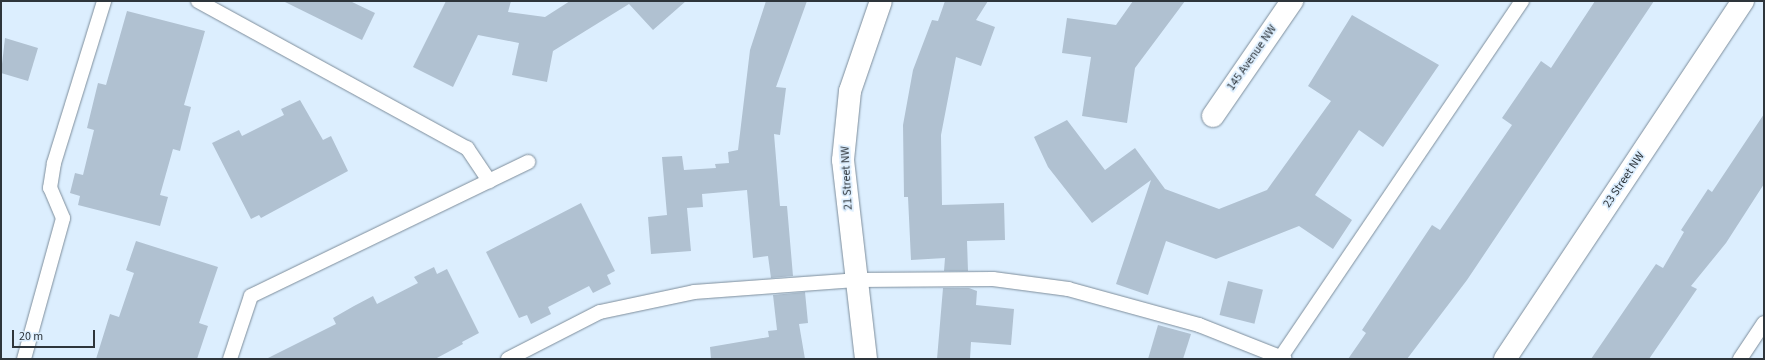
<!DOCTYPE html>
<style>
body{margin:0}
#map{position:relative;width:1765px;height:360px;overflow:hidden;background:#dceefe;font-family:"Source Sans 3",sans-serif}
div>[style]{position:absolute}
.building>*{inset:0;background:#b0c1d1;transform-origin:0 0}
.roads{filter:drop-shadow(0 0 1px #7d8d9b) drop-shadow(0 0 1px #7d8d9b)}
.lane>*{height:14px;margin:-7px;padding:0 7px;transform-origin:7px;border-radius:7px;background:#fff}
.street>*{height:22px;margin:-11px;padding:0 11px;transform-origin:11px;border-radius:11px;background:#fff}
.secondary>*{height:22px;margin:-11px;padding:0 11px;transform-origin:11px;border-radius:11px;background:#fff}
span{translate:-50% -50%;white-space:nowrap;text-align:center;line-height:1.15;-webkit-text-stroke:3.5px #dceefe;paint-order:stroke}
.street-label{font-size:12px;color:#2e353b}
.frame{position:absolute;inset:0;border:2px solid #2e353b;pointer-events:none}
.scale{position:absolute;left:12px;top:330px;width:83px;height:18px;box-sizing:border-box;border:2px solid #2e353b;border-top:0;padding-left:5px;font-size:12px;line-height:14px;white-space:nowrap;color:#2e353b;-webkit-text-stroke:3px #dceefe;paint-order:stroke}
</style>
<div id="map">
<div class="building">
<div style="clip-path:polygon(283px 1px,350px 1px,375px 13px,362px 40px)"></div>
<div style="clip-path:polygon(446px 1px,511px 1px,508px 12px,545px 17px,570px 1px,686px 1px,653px 30px,629px 4px,553px 51px,547px 82px,512px 75px,519px 43px,478px 35px,453px 87px,413px 67px)"></div>
<div style="clip-path:polygon(766px 1px,807px 1px,776px 87px,786px 88px,780px 135px,774px 134px,780px 206px,787px 206px,793px 276px,771px 278px,768px 256px,753px 258px,747px 190px,702px 194px,703px 207px,687px 208px,691px 251px,651px 254px,648px 217px,667px 215px,662px 157px,682px 156px,684px 170px,716px 168px,715px 164px,729px 163px,728px 152px,738px 150px,750px 50px)"></div>
<div style="clip-path:polygon(945px 1px,988px 1px,976px 20px,995px 27px,981px 66px,956px 57px,941px 135px,942px 205px,1004px 203px,1005px 240px,967px 241px,968px 271px,944px 271px,945px 258px,911px 260px,908px 197px,904px 197px,903px 125px,913px 70px,932px 20px,938px 21px)"></div>
<div style="clip-path:polygon(1133px 1px,1185px 1px,1135px 68px,1127px 123px,1082px 116px,1091px 57px,1062px 53px,1067px 18px,1116px 25px)"></div>
<div style="clip-path:polygon(1595px 1px,1654px 1px,1467px 280px,1407px 359px,1348px 359px,1366px 333px,1362px 330px,1432px 225px,1440px 230px,1512px 125px,1502px 118px,1541px 61px,1551px 68px)"></div>
<div style="clip-path:polygon(127px 11px,205px 31px,184px 105px,191px 107px,180px 151px,173px 149px,160px 195px,168px 197px,160px 226px,78px 205px,80px 196px,70px 193px,75px 173px,83px 175px,94px 130px,87px 128px,98px 83px,106px 85px)"></div>
<div style="clip-path:polygon(1352px 15px,1439px 65px,1383px 147px,1359px 130px,1315px 195px,1352px 220px,1333px 249px,1299px 226px,1216px 259px,1166px 241px,1148px 295px,1116px 284px,1151px 180px,1092px 223px,1048px 167px,1034px 137px,1067px 120px,1105px 170px,1135px 148px,1165px 189px,1219px 209px,1267px 190px,1331px 101px,1308px 86px)"></div>
<div style="clip-path:polygon(5px 38px,38px 48px,28px 81px,1px 73px)"></div>
<div style="clip-path:polygon(300px 100px,323px 140px,331px 136px,348px 171px,261px 218px,259px 215px,251px 219px,212px 143px,239px 130px,242px 136px,284px 115px,281px 109px)"></div>
<div style="clip-path:polygon(1764px 114px,1764px 184px,1726px 243px,1691px 286px,1697px 289px,1649px 359px,1591px 359px,1656px 264px,1663px 268px,1684px 232px,1681px 230px,1708px 189px,1712px 192px)"></div>
<div style="clip-path:polygon(581px 203px,615px 271px,607px 275px,611px 284px,593px 293px,589px 286px,548px 307px,551px 314px,531px 324px,527px 315px,519px 318px,486px 252px)"></div>
<div style="clip-path:polygon(136px 241px,218px 267px,199px 323px,208px 326px,197px 359px,96px 359px,110px 314px,119px 317px,134px 273px,126px 270px)"></div>
<div style="clip-path:polygon(434px 267px,437px 274px,447px 269px,479px 333px,462px 342px,463px 344px,435px 359px,266px 359px,336px 324px,333px 318px,354px 306px,373px 296px,377px 304px,418px 283px,414px 277px)"></div>
<div style="left:1228px;top:281px;width:36px;height:35px;rotate:14deg"></div>
<div style="clip-path:polygon(943px 288px,969px 288px,977px 291px,976px 305px,1014px 309px,1011px 345px,971px 342px,970px 359px,937px 359px)"></div>
<div style="clip-path:polygon(805px 292px,808px 323px,799px 324px,805px 359px,711px 359px,710px 347px,769px 337px,768px 331px,777px 330px,773px 295px)"></div>
<div style="clip-path:polygon(1158px 325px,1191px 334px,1183px 359px,1148px 359px)"></div>
</div>
<div class="roads">
<div class="lane">
<div style="left:198px;top:1px;width:307px;rotate:28.7deg"></div>
<div style="left:467px;top:148px;width:40px;rotate:56deg"></div>
<div style="left:1281px;top:357px;width:430px;rotate:-55.9deg"></div>
<div style="left:24px;top:359px;width:146px;rotate:-74.5deg"></div>
<div style="left:63px;top:218px;width:33px;rotate:-113deg"></div>
<div style="left:50px;top:188px;width:25px;rotate:-81deg"></div>
<div style="left:54px;top:163px;width:170px;rotate:-72.8deg"></div>
<div style="left:230px;top:359px;width:66px;rotate:-71.6deg"></div>
<div style="left:251px;top:296px;width:308px;rotate:-25.8deg"></div>
<div style="left:508px;top:359px;width:103px;rotate:-27.1deg"></div>
<div style="left:600px;top:312px;width:96px;rotate:-12deg"></div>
<div style="left:694px;top:292px;width:162px;rotate:-4.2deg"></div>
<div style="left:856px;top:280px;width:137px;rotate:-0.4deg"></div>
<div style="left:993px;top:279px;width:76px;rotate:7.6deg"></div>
<div style="left:1068px;top:289px;width:136px;rotate:15.4deg"></div>
<div style="left:1199px;top:325px;width:92px;rotate:21.6deg"></div>
<div style="left:1740px;top:359px;width:43px;rotate:-56.3deg"></div>
</div>
<div class="street">
<div style="left:1213px;top:116px;width:140px;rotate:-55.5deg"></div>
<div style="left:866px;top:359px;width:200px;rotate:-96.6deg"></div>
<div style="left:843px;top:160px;width:69px;rotate:-84.2deg"></div>
<div style="left:850px;top:91px;width:95px;rotate:-71deg"></div>
</div>
<div class="secondary">
<div style="left:1505px;top:359px;width:430px;rotate:-56.4deg"></div>
</div>
</div>
<div class="street-label">
<span style="left:1252px;top:58px;rotate:-55deg">145 Avenue NW</span>
<span style="left:847px;top:178px;rotate:-93deg">21 Street NW</span>
<span style="left:1624px;top:180px;rotate:-56deg">23 Street NW</span>
</div>
<div class="frame"></div>
<div class="scale">20 m</div>
</div>
